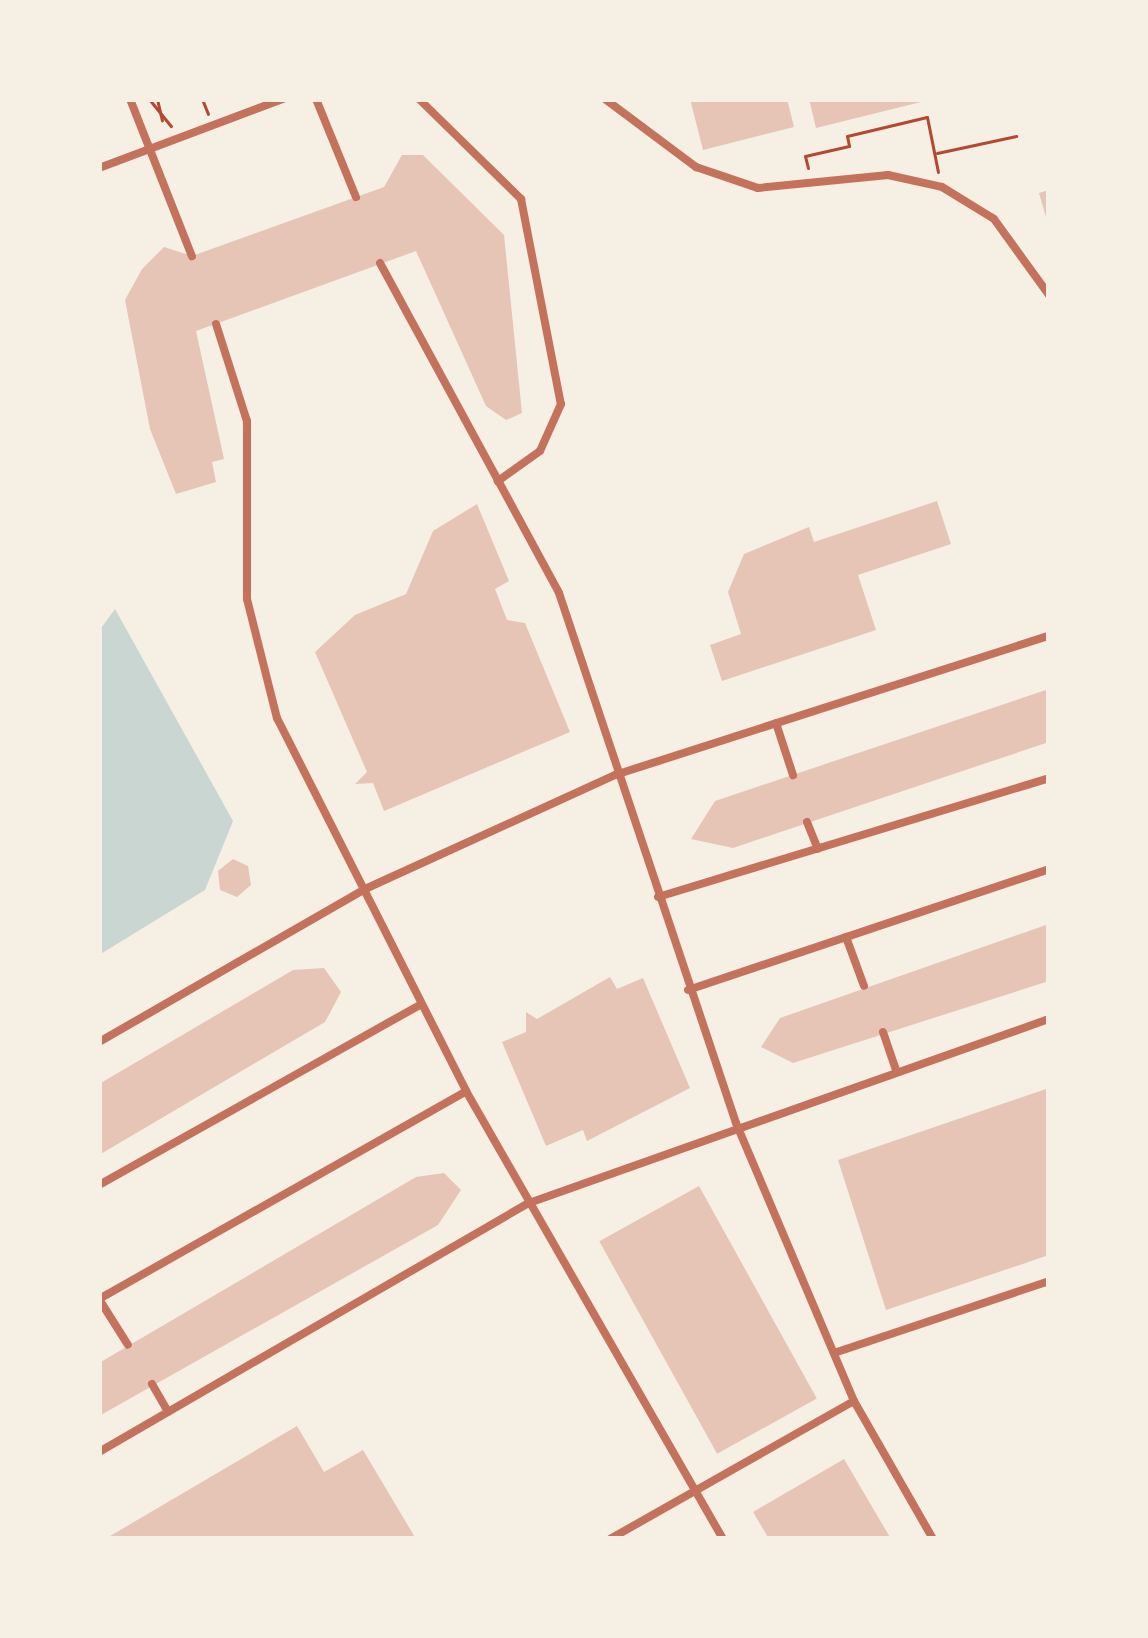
<!DOCTYPE html>
<style>
body{margin:0}
#map{position:relative;width:1148px;height:1638px;overflow:hidden;background:#f6efe4;font-family:Quicksand,sans-serif}
div>[style]{position:absolute}
.water>*{inset:0;background:#c9d6d2}
.building>*{inset:0;background:#e6c5b7;transform-origin:0 0}
.path>*{height:3px;margin:-1.5px;padding:0 1.5px;transform-origin:1.5px;border-radius:1.5px;background:#b5482f}
.minor>*{height:8px;margin:-4px;padding:0 4px;transform-origin:4px;border-radius:4px;background:#c5725c}
span{translate:-50% -50%;white-space:nowrap;text-align:center;line-height:1.15;-webkit-text-stroke:9px #f6efe4;paint-order:stroke}
.frame{position:absolute;inset:0;border:102px solid #f6efe4;pointer-events:none}
</style>
<div id="map">
<div class="water">
<div style="clip-path:polygon(115px 609px,233px 821px,205px 890px,99px 955px,99px 631px)"></div>
</div>
<div class="building">
<div style="clip-path:polygon(690px 99px,787px 99px,794px 127px,703px 150px)"></div>
<div style="clip-path:polygon(809px 99px,925px 99px,925px 101px,816px 128px)"></div>
<div style="clip-path:polygon(402px 155px,423px 155px,504px 235px,522px 413px,506px 420px,486px 406px,416px 251px,196px 331px,224px 459px,212px 462px,216px 482px,176px 494px,150px 429px,125px 300px,142px 269px,164px 247px,192px 256px,384px 187px)"></div>
<div style="clip-path:polygon(1049px 190px,1049px 224px,1048px 224px,1039px 193px)"></div>
<div style="clip-path:polygon(937px 501px,951px 544px,858px 575px,876px 630px,722px 681px,710px 645px,741px 634px,728px 592px,744px 554px,809px 527px,814px 542px)"></div>
<div style="clip-path:polygon(477px 504px,509px 581px,495px 589px,507px 620px,525px 623px,570px 732px,384px 811px,373px 783px,355px 784px,367px 772px,315px 652px,355px 615px,406px 594px,433px 531px)"></div>
<div style="clip-path:polygon(1049px 689px,1049px 742px,733px 848px,691px 839px,715px 801px)"></div>
<div style="clip-path:polygon(233px 859px,248px 866px,251px 885px,237px 897px,220px 890px,218px 871px)"></div>
<div style="clip-path:polygon(1049px 924px,1049px 981px,793px 1063px,761px 1047px,780px 1018px)"></div>
<div style="clip-path:polygon(324px 968px,341px 992px,325px 1022px,99px 1155px,99px 1084px,293px 970px)"></div>
<div style="clip-path:polygon(610px 977px,617px 989px,643px 978px,690px 1088px,587px 1141px,583px 1130px,546px 1146px,502px 1042px,526px 1032px,526px 1012px,537px 1019px)"></div>
<div style="clip-path:polygon(1049px 1088px,1049px 1255px,886px 1310px,838px 1160px)"></div>
<div style="clip-path:polygon(444px 1173px,461px 1190px,438px 1225px,99px 1416px,99px 1363px,416px 1177px)"></div>
<div style="left:699px;top:1186px;width:243px;height:114px;rotate:61deg"></div>
<div style="clip-path:polygon(297px 1426px,324px 1472px,363px 1450px,416px 1539px,105px 1539px)"></div>
<div style="clip-path:polygon(844px 1459px,891px 1539px,769px 1539px,753px 1512px)"></div>
</div>
<div class="path">
<div style="left:149px;top:99px;width:35px;rotate:51deg"></div>
<div style="left:157px;top:99px;width:22px;rotate:77deg"></div>
<div style="left:202px;top:99px;width:16px;rotate:68deg"></div>
<div style="left:937px;top:153px;width:81px;rotate:-12.1deg"></div>
<div style="left:808px;top:168px;width:12px;rotate:-104deg"></div>
<div style="left:805px;top:156px;width:45px;rotate:-12.8deg"></div>
<div style="left:849px;top:146px;width:10px;rotate:-101deg"></div>
<div style="left:847px;top:136px;width:82px;rotate:-13.4deg"></div>
<div style="left:927px;top:117px;width:56px;rotate:78.7deg"></div>
</div>
<div class="minor">
<div style="left:130px;top:99px;width:169px;rotate:68.5deg"></div>
<div style="left:316px;top:99px;width:106px;rotate:67.8deg"></div>
<div style="left:419px;top:99px;width:143px;rotate:44.4deg"></div>
<div style="left:521px;top:199px;width:209px;rotate:79deg"></div>
<div style="left:561px;top:404px;width:51px;rotate:114.1deg"></div>
<div style="left:540px;top:451px;width:52px;rotate:144.5deg"></div>
<div style="left:605px;top:99px;width:114px;rotate:36.8deg"></div>
<div style="left:696px;top:167px;width:65px;rotate:18.7deg"></div>
<div style="left:758px;top:188px;width:131px;rotate:-5.7deg"></div>
<div style="left:888px;top:175px;width:55px;rotate:12.5deg"></div>
<div style="left:942px;top:187px;width:61px;rotate:31.6deg"></div>
<div style="left:994px;top:219px;width:94px;rotate:54.1deg"></div>
<div style="left:99px;top:168px;width:197px;rotate:-20.6deg"></div>
<div style="left:380px;top:263px;width:375px;rotate:61.5deg"></div>
<div style="left:559px;top:593px;width:559px;rotate:71.53deg"></div>
<div style="left:736px;top:1123px;width:302px;rotate:67deg"></div>
<div style="left:854px;top:1401px;width:159px;rotate:60.2deg"></div>
<div style="left:216px;top:324px;width:102px;rotate:72.3deg"></div>
<div style="left:247px;top:421px;width:178px;rotate:90deg"></div>
<div style="left:247px;top:599px;width:123px;rotate:75.9deg"></div>
<div style="left:277px;top:718px;width:418px;rotate:63.1deg"></div>
<div style="left:466px;top:1091px;width:516px;rotate:60.16deg"></div>
<div style="left:776px;top:723px;width:55px;rotate:71.9deg"></div>
<div style="left:807px;top:822px;width:29px;rotate:68deg"></div>
<div style="left:658px;top:897px;width:409px;rotate:-16.9deg"></div>
<div style="left:846px;top:937px;width:52px;rotate:69.8deg"></div>
<div style="left:688px;top:990px;width:381px;rotate:-18.5deg"></div>
<div style="left:883px;top:1032px;width:40px;rotate:71.1deg"></div>
<div style="left:99px;top:1042px;width:307px;rotate:-29.9deg"></div>
<div style="left:365px;top:889px;width:275px;rotate:-24.5deg"></div>
<div style="left:615px;top:775px;width:456px;rotate:-17.8deg"></div>
<div style="left:99px;top:1185px;width:368px;rotate:-29.3deg"></div>
<div style="left:99px;top:1299px;width:422px;rotate:-29.5deg"></div>
<div style="left:99px;top:1299px;width:54px;rotate:57.8deg"></div>
<div style="left:837px;top:1352px;width:224px;rotate:-18.5deg"></div>
<div style="left:152px;top:1384px;width:32px;rotate:60deg"></div>
<div style="left:99px;top:1452px;width:497px;rotate:-30.1deg"></div>
<div style="left:529px;top:1203px;width:552px;rotate:-19.49deg"></div>
<div style="left:610px;top:1539px;width:280px;rotate:-29.5deg"></div>
</div>
<div class="frame"></div>
</div>
